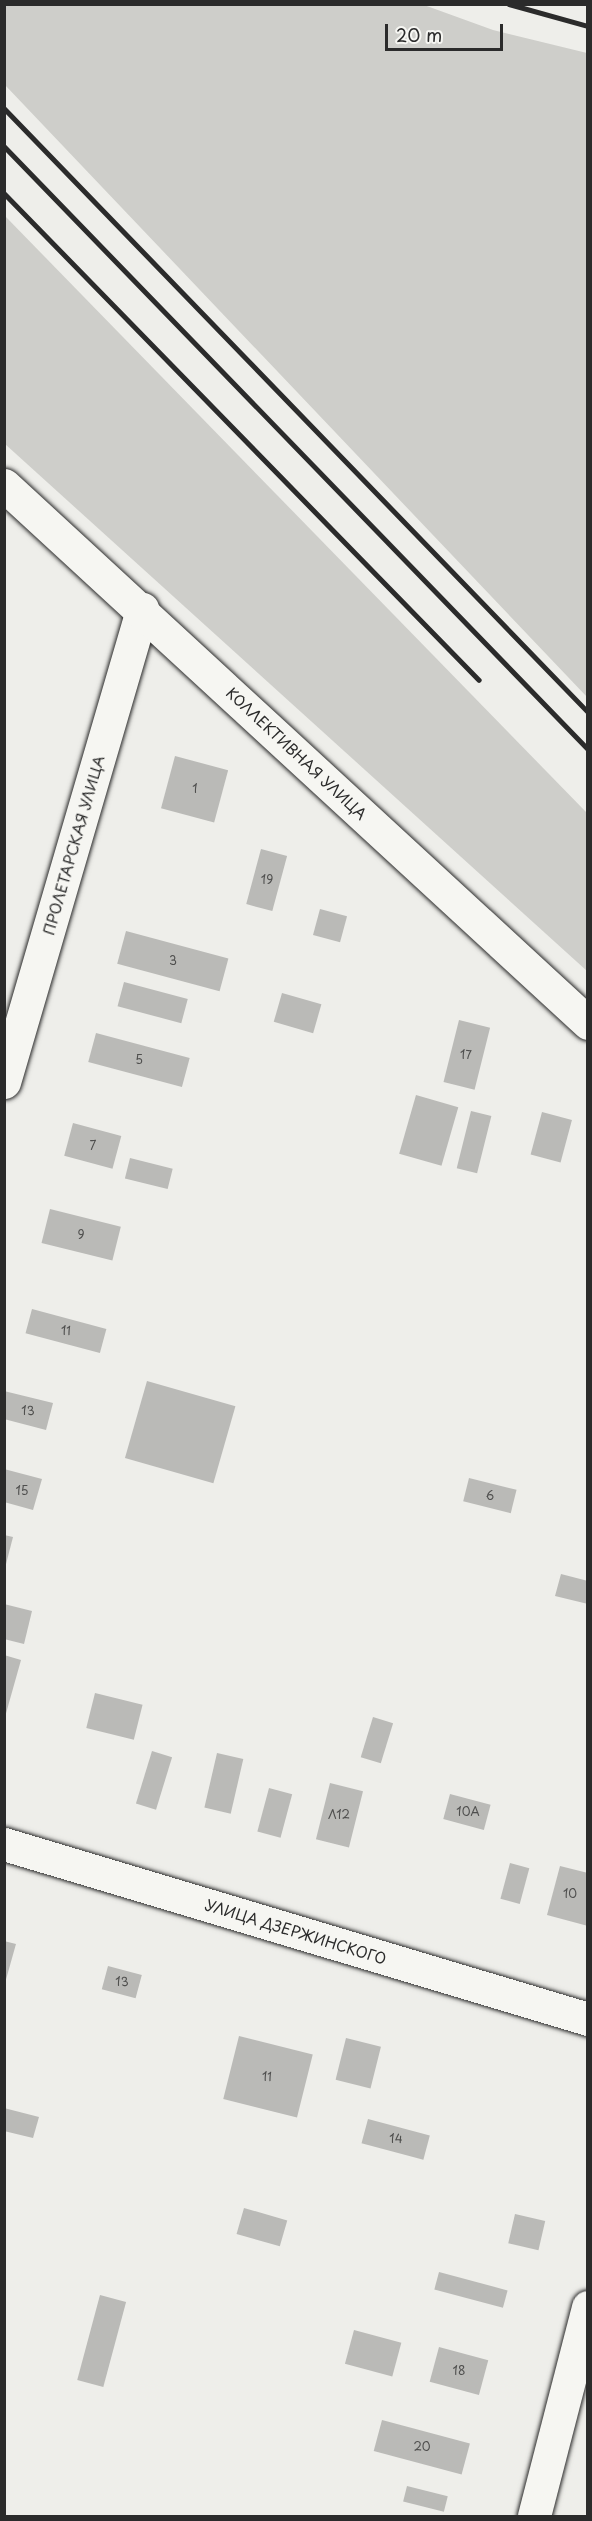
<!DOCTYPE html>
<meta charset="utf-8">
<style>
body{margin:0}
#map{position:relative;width:592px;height:2521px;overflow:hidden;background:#eeeeea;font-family:"Playpen Sans",sans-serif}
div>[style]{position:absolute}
.green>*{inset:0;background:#cececa}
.building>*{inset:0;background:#babab7;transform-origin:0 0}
.roads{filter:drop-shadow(0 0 2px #2b2b2b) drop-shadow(0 0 2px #2b2b2b)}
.street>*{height:33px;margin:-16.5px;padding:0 16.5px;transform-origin:16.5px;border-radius:16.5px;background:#f6f6f2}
.secondary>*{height:33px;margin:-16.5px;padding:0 16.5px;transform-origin:16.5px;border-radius:16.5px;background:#f6f6f2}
.rail>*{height:4.5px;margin:-2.25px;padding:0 2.25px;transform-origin:2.25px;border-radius:2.25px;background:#2b2b2b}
span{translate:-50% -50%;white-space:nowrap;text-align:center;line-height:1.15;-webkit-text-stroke:4.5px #f6f6f2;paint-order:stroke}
.number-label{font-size:12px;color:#4f4f4e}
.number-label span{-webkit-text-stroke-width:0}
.street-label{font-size:15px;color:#2b2b2b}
.frame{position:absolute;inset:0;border:6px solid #2b2b2b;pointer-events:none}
.scale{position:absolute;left:385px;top:24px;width:118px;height:27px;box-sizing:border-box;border:3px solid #2b2b2b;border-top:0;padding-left:8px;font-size:18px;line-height:21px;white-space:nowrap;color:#2b2b2b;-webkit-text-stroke:4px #f6f6f2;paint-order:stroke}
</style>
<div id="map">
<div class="green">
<div style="clip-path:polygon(5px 4px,424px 5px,493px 30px,587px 53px,587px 697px,5px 85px)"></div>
<div style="clip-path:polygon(5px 216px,587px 813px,587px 971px,5px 444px)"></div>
</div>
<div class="building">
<div style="left:175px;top:756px;width:55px;height:54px;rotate:15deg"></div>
<div style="left:261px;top:849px;width:27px;height:57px;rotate:15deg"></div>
<div style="left:320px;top:909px;width:28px;height:27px;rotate:15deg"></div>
<div style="left:126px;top:931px;width:106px;height:34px;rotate:15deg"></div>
<div style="left:124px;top:982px;width:66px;height:25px;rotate:15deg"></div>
<div style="left:282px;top:993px;width:41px;height:30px;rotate:16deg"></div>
<div style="left:459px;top:1020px;width:32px;height:64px;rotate:14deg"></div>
<div style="left:96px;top:1033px;width:97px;height:30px;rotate:15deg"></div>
<div style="left:416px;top:1095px;width:44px;height:61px;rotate:16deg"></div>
<div style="left:471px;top:1111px;width:21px;height:59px;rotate:14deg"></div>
<div style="left:542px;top:1112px;width:31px;height:44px;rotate:15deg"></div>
<div style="left:73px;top:1123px;width:50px;height:34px;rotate:15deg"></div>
<div style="left:130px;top:1158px;width:44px;height:21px;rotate:14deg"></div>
<div style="left:50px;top:1209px;width:73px;height:35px;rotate:14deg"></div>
<div style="left:32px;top:1309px;width:77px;height:25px;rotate:15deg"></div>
<div style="left:147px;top:1381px;width:92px;height:80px;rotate:16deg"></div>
<div style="clip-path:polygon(4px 1391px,53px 1403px,46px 1430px,4px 1419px)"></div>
<div style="clip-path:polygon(4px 1469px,42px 1479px,33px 1510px,4px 1502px)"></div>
<div style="left:469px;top:1478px;width:49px;height:24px;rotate:14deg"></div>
<div style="clip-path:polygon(4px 1535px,13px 1537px,5px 1568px,4px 1568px)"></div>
<div style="clip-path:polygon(561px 1574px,588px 1581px,588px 1604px,555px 1596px)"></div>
<div style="clip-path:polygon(4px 1604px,32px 1611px,24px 1644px,4px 1639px)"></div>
<div style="clip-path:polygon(4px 1655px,21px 1660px,5px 1717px,4px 1717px)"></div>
<div style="left:95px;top:1693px;width:49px;height:36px;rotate:14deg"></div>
<div style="left:373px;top:1717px;width:21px;height:42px;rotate:17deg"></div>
<div style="left:152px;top:1751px;width:21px;height:55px;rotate:17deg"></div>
<div style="left:217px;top:1753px;width:27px;height:56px;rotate:13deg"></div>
<div style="left:330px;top:1783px;width:34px;height:58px;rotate:14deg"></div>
<div style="left:269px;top:1788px;width:24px;height:45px;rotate:15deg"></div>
<div style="left:450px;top:1794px;width:42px;height:26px;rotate:15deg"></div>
<div style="left:510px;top:1863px;width:20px;height:37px;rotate:15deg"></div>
<div style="clip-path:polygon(560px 1866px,588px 1873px,588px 1926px,547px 1915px)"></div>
<div style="clip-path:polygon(4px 1941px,16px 1944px,5px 1983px,4px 1983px)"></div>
<div style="left:108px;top:1966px;width:35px;height:24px;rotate:15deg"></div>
<div style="left:239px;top:2036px;width:76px;height:65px;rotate:14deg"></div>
<div style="left:346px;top:2038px;width:36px;height:43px;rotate:14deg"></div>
<div style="clip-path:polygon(4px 2108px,39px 2117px,33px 2138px,4px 2131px)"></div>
<div style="left:368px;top:2119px;width:64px;height:25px;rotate:15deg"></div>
<div style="left:244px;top:2208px;width:45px;height:27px;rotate:16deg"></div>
<div style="left:515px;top:2214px;width:31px;height:30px;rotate:13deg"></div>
<div style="left:439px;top:2272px;width:71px;height:18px;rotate:15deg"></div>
<div style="left:100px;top:2295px;width:27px;height:88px;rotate:15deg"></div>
<div style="left:354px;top:2330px;width:49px;height:35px;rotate:15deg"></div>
<div style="left:439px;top:2347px;width:51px;height:36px;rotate:15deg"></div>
<div style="left:382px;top:2420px;width:91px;height:32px;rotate:15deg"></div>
<div style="left:407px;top:2486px;width:42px;height:16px;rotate:14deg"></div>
</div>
<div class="roads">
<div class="street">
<div style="left:4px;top:1082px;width:493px;rotate:-73.7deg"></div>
<div style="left:4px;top:1844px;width:610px;rotate:16.68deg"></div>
</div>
<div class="secondary">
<div style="left:4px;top:485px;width:794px;rotate:42.65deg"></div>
<div style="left:534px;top:2516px;width:216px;rotate:-75.5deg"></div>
</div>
</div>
<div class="rail">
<div style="left:509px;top:4px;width:82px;rotate:15.6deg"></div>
<div style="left:4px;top:108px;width:840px;rotate:45.96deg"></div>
<div style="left:4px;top:146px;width:839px;rotate:45.92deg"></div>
<div style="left:4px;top:193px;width:680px;rotate:45.71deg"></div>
</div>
<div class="number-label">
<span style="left:195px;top:789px">1</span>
<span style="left:267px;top:880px">19</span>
<span style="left:173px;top:961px">3</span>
<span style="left:466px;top:1055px">17</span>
<span style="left:139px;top:1060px">5</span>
<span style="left:93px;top:1146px">7</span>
<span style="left:81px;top:1235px">9</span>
<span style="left:66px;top:1331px">11</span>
<span style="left:28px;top:1411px">13</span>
<span style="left:22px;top:1491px">15</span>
<span style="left:490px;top:1496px">6</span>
<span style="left:468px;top:1812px">10А</span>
<span style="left:339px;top:1815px">Л12</span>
<span style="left:570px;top:1894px">10</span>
<span style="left:122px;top:1982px">13</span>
<span style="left:267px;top:2077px">11</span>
<span style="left:396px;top:2139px">14</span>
<span style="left:459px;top:2371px">18</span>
<span style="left:422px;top:2447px">20</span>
</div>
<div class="street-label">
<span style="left:297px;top:753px;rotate:43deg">КОЛЛЕКТИВНАЯ УЛИЦА</span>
<span style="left:73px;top:845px;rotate:-74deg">ПРОЛЕТАРСКАЯ УЛИЦА</span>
<span style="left:296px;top:1931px;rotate:17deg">УЛИЦА ДЗЕРЖИНСКОГО</span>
</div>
<div class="frame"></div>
<div class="scale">20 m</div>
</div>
